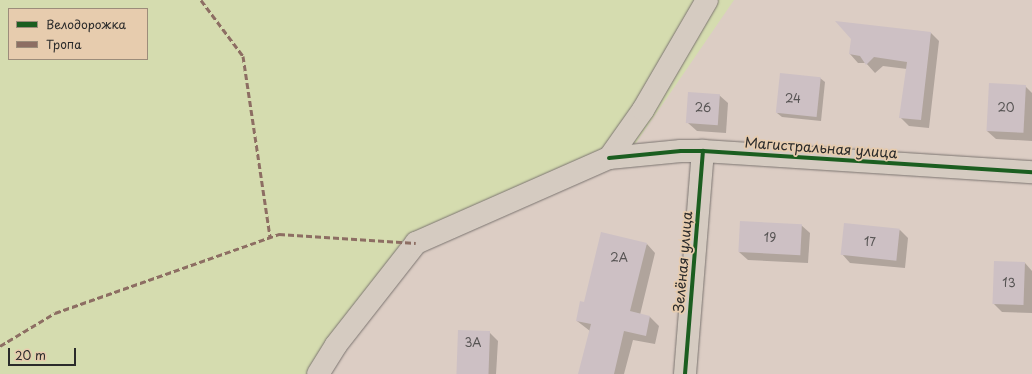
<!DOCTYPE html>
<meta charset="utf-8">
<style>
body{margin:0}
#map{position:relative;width:1032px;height:374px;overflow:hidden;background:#dccdc4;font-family:"Playpen Sans",sans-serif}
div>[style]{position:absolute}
.green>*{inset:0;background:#d5dcaf}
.shadow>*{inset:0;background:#0003}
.building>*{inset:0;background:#cdc0c4;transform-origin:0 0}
.roads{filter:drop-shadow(0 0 1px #7b7470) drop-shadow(0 0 1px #7b7470)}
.minor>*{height:22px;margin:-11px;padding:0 11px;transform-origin:11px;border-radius:11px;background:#d5cbc1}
.quiet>*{height:3px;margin-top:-1.5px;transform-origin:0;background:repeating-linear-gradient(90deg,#8d6e63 0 6px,transparent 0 9px)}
.cycleway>*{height:4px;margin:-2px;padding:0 2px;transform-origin:2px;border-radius:2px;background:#1b5e20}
span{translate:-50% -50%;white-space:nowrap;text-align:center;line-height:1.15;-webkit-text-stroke:3.5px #e7ccae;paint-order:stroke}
.number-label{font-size:12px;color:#575454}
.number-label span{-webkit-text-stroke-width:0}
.street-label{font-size:14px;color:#2b2b2b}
.legend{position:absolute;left:8px;top:8px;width:140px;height:52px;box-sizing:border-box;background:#e7ccae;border:1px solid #9c8c7a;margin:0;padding:5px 7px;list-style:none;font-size:12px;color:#2b2b2b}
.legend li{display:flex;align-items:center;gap:8px;height:20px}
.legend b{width:20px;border:1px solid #9c8c7a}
.scale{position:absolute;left:8px;top:348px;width:68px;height:18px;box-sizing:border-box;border:2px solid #2b2b2b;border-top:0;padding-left:5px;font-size:12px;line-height:14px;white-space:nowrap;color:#2b2b2b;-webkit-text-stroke:3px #e7ccae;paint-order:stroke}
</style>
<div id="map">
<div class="green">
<div style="clip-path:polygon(evenodd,0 0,734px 0,636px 143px,403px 245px,307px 374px,0 374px,0 0,9px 9px,147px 9px,147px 59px,9px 59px,9px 9px)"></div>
</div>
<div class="shadow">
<div style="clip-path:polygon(931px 33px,939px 41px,929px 128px,909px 126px,900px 117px,907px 69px,883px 66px,875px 73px,866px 63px,858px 63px,850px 54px)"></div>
<div style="clip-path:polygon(820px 78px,825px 82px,821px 121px,782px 117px,777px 113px)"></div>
<div style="clip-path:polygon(1025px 86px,1032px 93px,1032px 141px,996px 139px,987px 131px)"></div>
<div style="clip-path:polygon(719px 95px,728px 103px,726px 133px,697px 131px,688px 123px)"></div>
<div style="clip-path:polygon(801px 225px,810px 233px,808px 263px,748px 260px,739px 252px)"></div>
<div style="clip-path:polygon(900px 230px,908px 238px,905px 268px,850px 263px,842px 254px)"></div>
<div style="clip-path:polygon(647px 244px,655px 253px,640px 315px,650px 317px,659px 326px,655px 344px,633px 340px,624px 374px,579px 374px,590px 331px,577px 321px,584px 303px)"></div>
<div style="clip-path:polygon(1025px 263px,1032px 271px,1032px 313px,1002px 312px,993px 303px)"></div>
<div style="clip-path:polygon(489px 332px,498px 341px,496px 374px,457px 374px)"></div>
</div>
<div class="building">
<div style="clip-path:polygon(835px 21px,931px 32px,921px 120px,899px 118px,907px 62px,874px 57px,866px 65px,860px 56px,849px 54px,851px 39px)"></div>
<div style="left:780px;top:73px;width:41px;height:40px;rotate:6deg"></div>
<div style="left:989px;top:83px;width:37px;height:48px;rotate:3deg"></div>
<div style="left:688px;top:92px;width:32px;height:31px;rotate:4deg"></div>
<div style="left:740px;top:221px;width:62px;height:31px;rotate:3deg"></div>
<div style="left:844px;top:223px;width:56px;height:32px;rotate:6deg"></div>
<div style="clip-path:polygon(601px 232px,647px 243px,630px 311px,650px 316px,646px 336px,624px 331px,614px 374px,578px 374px,591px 324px,576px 321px,580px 301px,584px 302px)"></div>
<div style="left:994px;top:261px;width:31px;height:43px;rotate:2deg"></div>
<div style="left:458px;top:330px;width:32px;height:44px;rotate:2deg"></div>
</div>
<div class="roads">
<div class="minor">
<div style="left:609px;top:158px;width:72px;rotate:-5.6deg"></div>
<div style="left:681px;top:151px;width:22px"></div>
<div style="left:703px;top:151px;width:330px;rotate:3.7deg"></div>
<div style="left:318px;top:374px;width:34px;rotate:-58deg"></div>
<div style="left:336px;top:345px;width:130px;rotate:-51.9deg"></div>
<div style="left:416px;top:243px;width:211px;rotate:-23.8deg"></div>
<div style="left:609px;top:158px;width:59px;rotate:-54.7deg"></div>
<div style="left:643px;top:110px;width:127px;rotate:-59.8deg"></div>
<div style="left:685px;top:374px;width:224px;rotate:-85.4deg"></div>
</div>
</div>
<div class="quiet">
<div style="left:201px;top:0;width:70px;rotate:53.1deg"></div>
<div style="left:243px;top:56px;width:183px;rotate:81.5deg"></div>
<div style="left:0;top:346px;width:64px;rotate:-31deg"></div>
<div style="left:55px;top:313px;width:238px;rotate:-19.4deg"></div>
<div style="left:279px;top:234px;width:137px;rotate:3.8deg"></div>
</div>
<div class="cycleway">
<div style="left:609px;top:158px;width:72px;rotate:-5.6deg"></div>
<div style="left:681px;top:151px;width:22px"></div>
<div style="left:703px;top:151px;width:330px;rotate:3.7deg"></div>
<div style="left:685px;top:374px;width:224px;rotate:-85.4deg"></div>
</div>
<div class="number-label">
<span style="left:793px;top:99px">24</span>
<span style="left:703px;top:108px">26</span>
<span style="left:1006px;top:108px">20</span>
<span style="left:770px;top:238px">19</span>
<span style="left:870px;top:242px">17</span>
<span style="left:619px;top:258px">2А</span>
<span style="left:1009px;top:283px">13</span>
<span style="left:473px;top:343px">3А</span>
</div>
<div class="street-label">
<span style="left:821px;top:148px;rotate:4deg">Магистральная улица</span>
<span style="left:683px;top:262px;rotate:-85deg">Зелёная улица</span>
</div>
<ul class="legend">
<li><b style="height:5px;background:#1b5e20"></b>Велодорожка</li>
<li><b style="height:5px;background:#8d6e63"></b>Тропа</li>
</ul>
<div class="scale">20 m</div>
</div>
